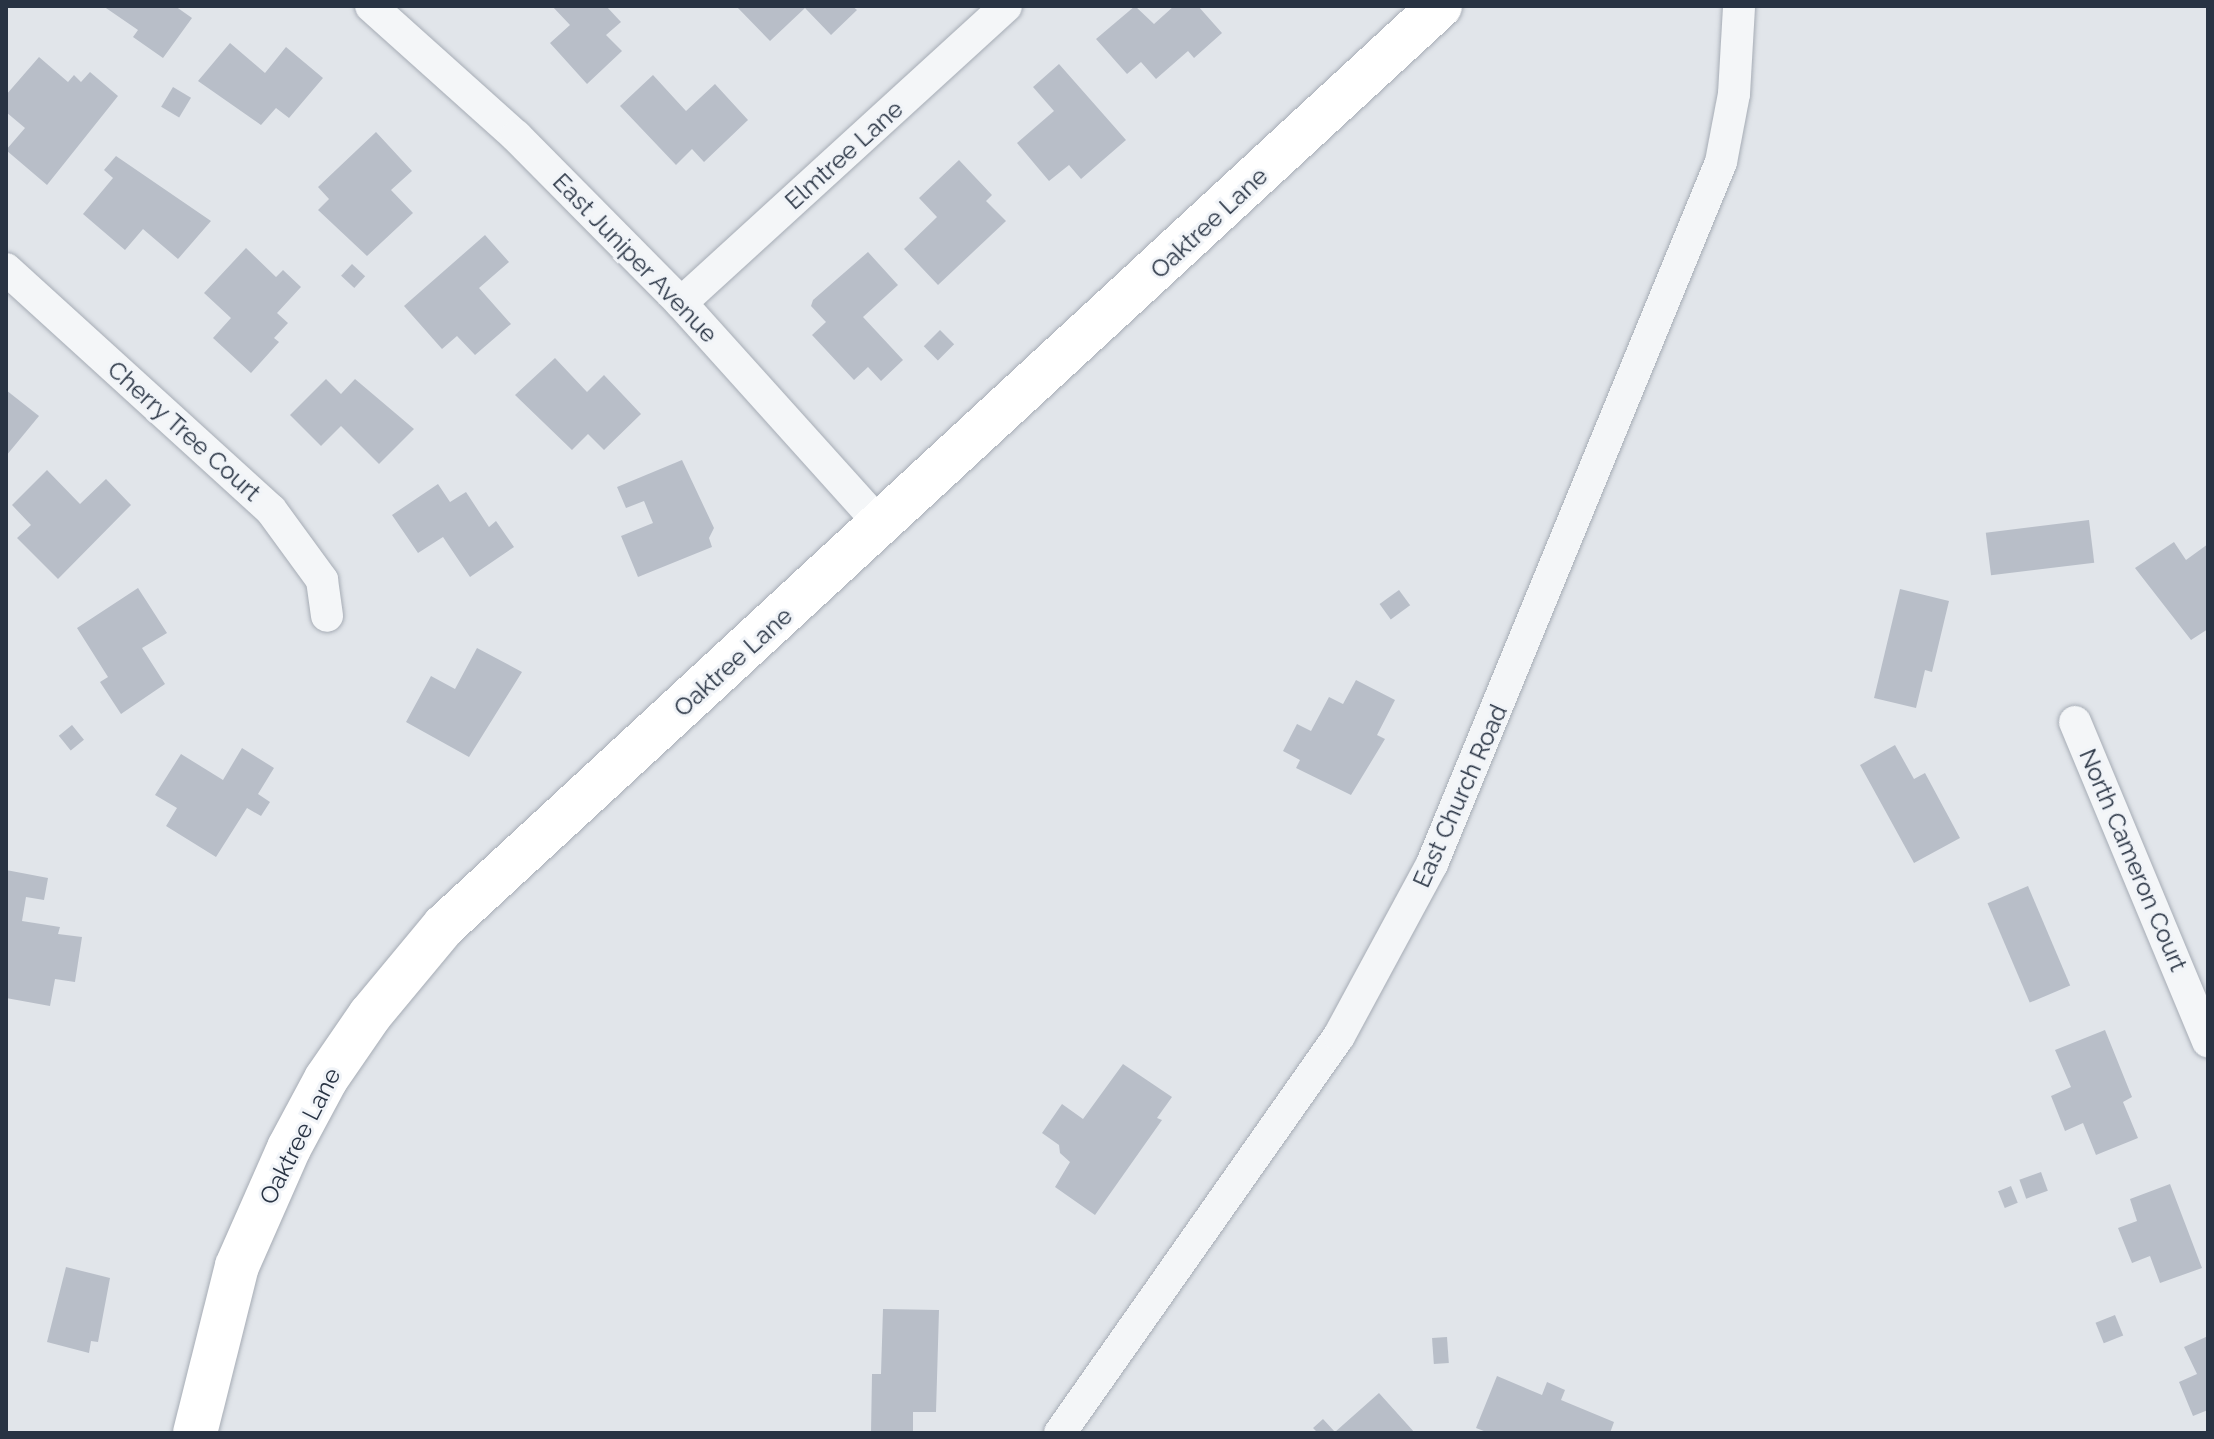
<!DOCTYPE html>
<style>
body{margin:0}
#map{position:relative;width:2214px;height:1439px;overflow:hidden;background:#e1e5ea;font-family:Raleway,sans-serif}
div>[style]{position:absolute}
.building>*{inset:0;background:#b8bec8;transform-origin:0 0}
.roads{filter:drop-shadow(0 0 2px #a6acb5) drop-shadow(0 0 2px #a6acb5)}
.street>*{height:32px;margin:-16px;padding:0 16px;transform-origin:16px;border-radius:16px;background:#f4f6f8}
.secondary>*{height:44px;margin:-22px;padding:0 22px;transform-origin:22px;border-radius:22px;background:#fff}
span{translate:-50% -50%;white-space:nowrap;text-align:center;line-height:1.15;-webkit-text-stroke:6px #f1f4f8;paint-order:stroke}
.street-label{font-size:24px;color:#283343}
.frame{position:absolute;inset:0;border:8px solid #283343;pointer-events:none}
</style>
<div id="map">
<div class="building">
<div style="clip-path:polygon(103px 6px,175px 6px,192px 18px,163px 58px,133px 37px,138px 30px)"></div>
<div style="clip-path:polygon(552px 6px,606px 6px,621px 22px,606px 35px,622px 51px,587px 84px,550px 43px,570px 25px)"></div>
<div style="clip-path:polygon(736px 6px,852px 6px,857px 10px,831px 35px,805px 8px,770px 41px)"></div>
<div style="clip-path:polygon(1135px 6px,1154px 24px,1174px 6px,1198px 6px,1222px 33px,1194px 58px,1188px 51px,1156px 79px,1141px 62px,1127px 74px,1096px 39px)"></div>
<div style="clip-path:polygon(230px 43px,265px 73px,286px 47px,323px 78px,289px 118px,276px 108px,261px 125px,198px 81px)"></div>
<div style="clip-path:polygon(39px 57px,68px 82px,74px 75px,81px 82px,90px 72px,118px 96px,47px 185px,6px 150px,25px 128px,6px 112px,6px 95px)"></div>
<div style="clip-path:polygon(1059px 64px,1126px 140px,1081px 179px,1069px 165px,1049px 181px,1017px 143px,1054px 111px,1033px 87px)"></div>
<div style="clip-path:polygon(653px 75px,686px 111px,715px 84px,748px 120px,704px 162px,692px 149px,676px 165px,620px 106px)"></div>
<div style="left:173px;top:87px;width:21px;height:23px;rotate:31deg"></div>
<div style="clip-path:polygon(376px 132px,412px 171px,391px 190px,413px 213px,367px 256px,318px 210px,329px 199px,318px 187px)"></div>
<div style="clip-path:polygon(116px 156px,211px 221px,178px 259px,143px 229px,125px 250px,83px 214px,113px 178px,104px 170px)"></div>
<div style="clip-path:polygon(959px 160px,992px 195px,986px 201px,1006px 221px,938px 285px,904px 249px,937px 217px,919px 198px)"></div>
<div style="clip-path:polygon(485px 235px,509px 262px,479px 288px,511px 324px,475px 355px,457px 336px,442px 349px,404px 306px)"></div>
<div style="clip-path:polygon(246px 248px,276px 277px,283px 270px,301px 287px,277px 313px,288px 323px,274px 338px,279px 342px,251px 373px,213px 338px,231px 318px,204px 293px)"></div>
<div style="clip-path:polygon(868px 252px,898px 285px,863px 317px,903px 360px,881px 381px,868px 367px,854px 380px,812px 335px,826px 322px,811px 306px,813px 300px)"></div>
<div style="left:352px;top:264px;width:18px;height:16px;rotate:43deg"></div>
<div style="left:940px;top:330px;width:20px;height:23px;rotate:45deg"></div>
<div style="clip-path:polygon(555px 358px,587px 392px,604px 375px,641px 414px,604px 450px,588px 434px,572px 450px,515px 395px)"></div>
<div style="clip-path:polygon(326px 379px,341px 394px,355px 379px,414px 429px,379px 464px,341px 426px,321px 446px,290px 415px)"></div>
<div style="clip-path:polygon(6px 390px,39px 416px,6px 456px)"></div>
<div style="clip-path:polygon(682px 460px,714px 528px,709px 538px,712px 547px,638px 577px,621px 536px,653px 523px,644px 501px,626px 508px,617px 487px)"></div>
<div style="clip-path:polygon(47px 470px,80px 504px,106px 479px,131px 505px,58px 579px,17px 538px,31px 525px,12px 505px)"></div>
<div style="clip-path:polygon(438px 484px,450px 502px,466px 492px,489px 527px,496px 521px,514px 547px,470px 577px,443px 537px,418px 553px,392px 515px)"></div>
<div style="left:2089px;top:520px;width:43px;height:104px;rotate:83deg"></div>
<div style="clip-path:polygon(2174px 542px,2186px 560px,2208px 544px,2208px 629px,2191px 640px,2135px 568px)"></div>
<div style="clip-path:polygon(138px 588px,167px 633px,142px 648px,165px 684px,121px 714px,100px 682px,108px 677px,77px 628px)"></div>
<div style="clip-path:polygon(1900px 589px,1949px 601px,1932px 672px,1925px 670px,1916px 708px,1874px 698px)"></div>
<div style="left:1399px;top:590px;width:19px;height:24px;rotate:54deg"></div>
<div style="clip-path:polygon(477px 648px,522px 672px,469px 757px,406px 722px,431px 676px,455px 689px)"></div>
<div style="clip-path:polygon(1356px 680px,1395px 700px,1377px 735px,1385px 739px,1351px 795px,1296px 768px,1300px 760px,1283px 751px,1297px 724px,1311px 731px,1329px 697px,1343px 704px)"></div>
<div style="left:72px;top:725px;width:19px;height:17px;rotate:51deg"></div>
<div style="clip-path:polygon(1895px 745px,1914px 779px,1925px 773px,1960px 838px,1914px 863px,1860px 765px)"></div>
<div style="clip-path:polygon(242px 748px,274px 768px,258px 794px,270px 802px,261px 816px,247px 808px,216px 857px,166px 826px,177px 808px,155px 795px,181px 754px,223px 780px)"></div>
<div style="clip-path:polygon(6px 870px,48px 878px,44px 900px,26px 897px,22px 921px,60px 927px,58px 934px,82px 937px,75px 982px,55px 979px,50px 1006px,6px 998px)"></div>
<div style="left:2028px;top:886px;width:108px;height:44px;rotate:67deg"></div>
<div style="clip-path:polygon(2105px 1030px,2132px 1097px,2123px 1102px,2138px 1138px,2096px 1155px,2083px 1123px,2065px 1131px,2051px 1096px,2071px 1087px,2055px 1050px)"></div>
<div style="clip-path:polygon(1123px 1064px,1172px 1097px,1157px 1118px,1162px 1120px,1095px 1215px,1055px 1187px,1070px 1162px,1060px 1153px,1059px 1145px,1042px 1133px,1062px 1104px,1083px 1119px)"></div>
<div style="left:2041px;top:1172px;width:20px;height:23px;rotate:70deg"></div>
<div style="clip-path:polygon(2170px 1184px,2202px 1268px,2160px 1283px,2150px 1256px,2132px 1263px,2118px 1228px,2137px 1221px,2130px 1199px)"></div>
<div style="left:2011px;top:1186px;width:18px;height:14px;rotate:68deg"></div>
<div style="clip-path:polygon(66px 1267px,110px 1278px,98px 1342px,91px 1341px,89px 1353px,47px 1342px)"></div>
<div style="clip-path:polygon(883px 1309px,939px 1310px,936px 1412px,913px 1412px,913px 1433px,871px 1433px,872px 1374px,881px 1374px)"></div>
<div style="left:2115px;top:1315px;width:22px;height:21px;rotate:68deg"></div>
<div style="clip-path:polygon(2208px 1336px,2208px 1410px,2193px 1416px,2179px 1382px,2197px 1374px,2184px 1347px)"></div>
<div style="left:1447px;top:1337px;width:26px;height:15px;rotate:86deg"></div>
<div style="clip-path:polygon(1497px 1376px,1542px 1395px,1547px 1382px,1565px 1390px,1561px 1400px,1614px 1422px,1610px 1433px,1489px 1433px,1476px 1428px)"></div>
<div style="clip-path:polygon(1379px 1393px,1415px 1433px,1318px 1433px,1313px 1428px,1323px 1419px,1335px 1432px)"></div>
</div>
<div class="roads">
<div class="street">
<div style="left:371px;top:6px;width:195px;rotate:41.9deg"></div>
<div style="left:516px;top:136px;width:235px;rotate:45.3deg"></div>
<div style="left:681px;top:303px;width:300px;rotate:48deg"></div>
<div style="left:6px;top:269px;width:358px;rotate:42.3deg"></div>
<div style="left:271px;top:510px;width:87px;rotate:53.9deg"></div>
<div style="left:322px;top:580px;width:36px;rotate:82deg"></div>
<div style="left:681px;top:303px;width:440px;rotate:-42.4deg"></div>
<div style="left:2075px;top:722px;width:346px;rotate:67.4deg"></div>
<div style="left:1060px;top:1433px;width:485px;rotate:-54.9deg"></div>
<div style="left:1339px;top:1036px;width:196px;rotate:-61.6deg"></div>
<div style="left:1432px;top:864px;width:759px;rotate:-67.62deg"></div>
<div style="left:1721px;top:162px;width:69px;rotate:-79.2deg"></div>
<div style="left:1734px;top:94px;width:88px;rotate:-86.7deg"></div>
</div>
<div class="secondary">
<div style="left:195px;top:1433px;width:172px;rotate:-75.9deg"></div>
<div style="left:237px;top:1266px;width:129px;rotate:-66.2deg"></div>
<div style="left:289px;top:1148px;width:78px;rotate:-61.8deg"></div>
<div style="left:326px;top:1079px;width:78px;rotate:-55.5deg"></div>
<div style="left:370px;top:1015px;width:116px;rotate:-50.3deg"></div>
<div style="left:444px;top:926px;width:1356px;rotate:-42.73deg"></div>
</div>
</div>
<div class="street-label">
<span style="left:844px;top:155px;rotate:-42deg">Elmtree Lane</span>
<span style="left:1209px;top:223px;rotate:-43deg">Oaktree Lane</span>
<span style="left:635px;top:258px;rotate:46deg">East Juniper Avenue</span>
<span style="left:184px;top:431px;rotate:42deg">Cherry Tree Court</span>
<span style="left:733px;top:662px;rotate:-42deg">Oaktree Lane</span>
<span style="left:1460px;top:796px;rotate:-66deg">East Church Road</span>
<span style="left:2133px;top:860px;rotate:67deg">North Cameron Court</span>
<span style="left:300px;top:1136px;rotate:-63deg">Oaktree Lane</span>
</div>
<div class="frame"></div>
</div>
